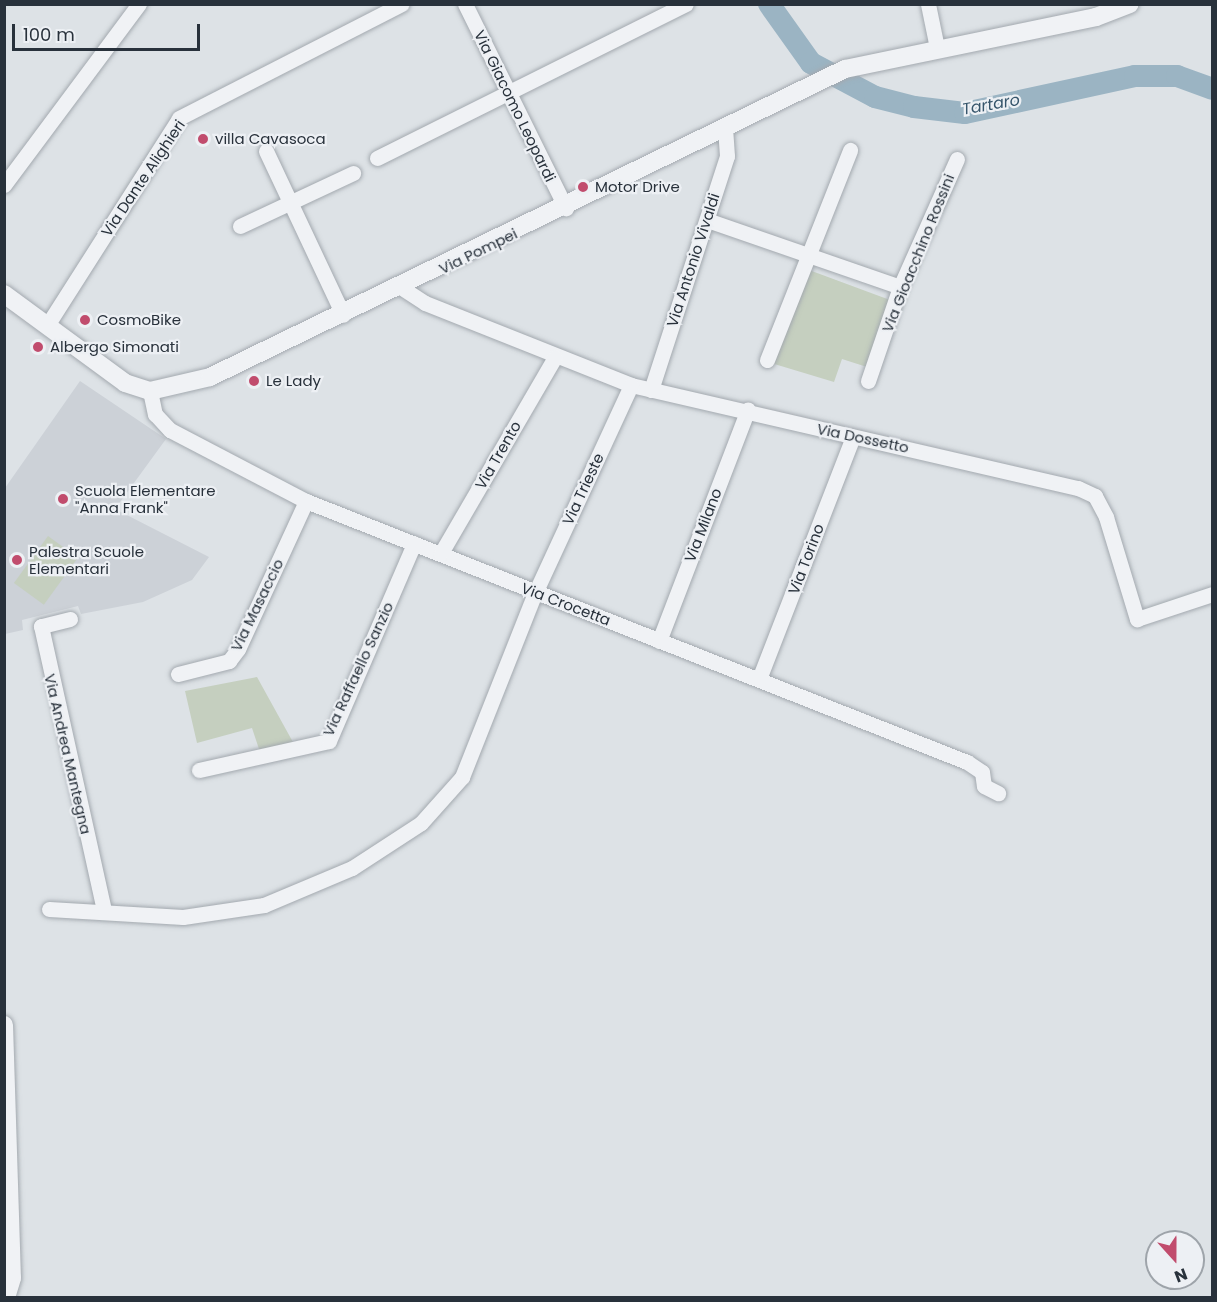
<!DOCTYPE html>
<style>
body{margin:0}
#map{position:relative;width:1217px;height:1302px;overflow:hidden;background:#dde2e6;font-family:Poppins,sans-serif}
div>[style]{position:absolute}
.built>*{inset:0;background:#ccd1d7}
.green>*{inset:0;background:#c5cfbf;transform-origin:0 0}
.river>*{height:22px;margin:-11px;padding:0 11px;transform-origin:11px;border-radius:11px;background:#9bb4c3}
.roads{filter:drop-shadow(0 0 2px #a3a9af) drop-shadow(0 0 2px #a3a9af)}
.minor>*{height:15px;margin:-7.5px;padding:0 7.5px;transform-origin:7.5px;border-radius:7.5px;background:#f0f2f5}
.tertiary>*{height:18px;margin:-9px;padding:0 9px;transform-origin:9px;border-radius:9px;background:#f0f2f5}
.dots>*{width:16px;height:16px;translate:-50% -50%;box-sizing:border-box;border:3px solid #edf0f4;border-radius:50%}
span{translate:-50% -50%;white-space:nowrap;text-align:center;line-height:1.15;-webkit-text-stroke:4.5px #edf0f4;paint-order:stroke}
.street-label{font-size:15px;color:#28313b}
.poi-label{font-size:15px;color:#28313b}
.left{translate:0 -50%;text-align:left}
.water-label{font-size:16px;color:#36556b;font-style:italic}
.frame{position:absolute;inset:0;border:6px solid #28313b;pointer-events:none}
.north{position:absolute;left:1145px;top:1230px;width:60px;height:60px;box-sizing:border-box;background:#edf0f4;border:2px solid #9ea4aa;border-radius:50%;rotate:159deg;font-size:16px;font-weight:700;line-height:24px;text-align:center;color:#28313b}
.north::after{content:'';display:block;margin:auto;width:21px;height:27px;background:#c14c6d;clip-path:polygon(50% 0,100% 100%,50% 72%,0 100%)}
.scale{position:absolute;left:12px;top:24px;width:188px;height:27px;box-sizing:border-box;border:3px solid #28313b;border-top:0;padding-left:8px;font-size:18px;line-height:21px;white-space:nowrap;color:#28313b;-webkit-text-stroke:4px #edf0f4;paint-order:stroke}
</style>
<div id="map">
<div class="built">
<div style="clip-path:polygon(80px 381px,166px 439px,115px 509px,209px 557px,192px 580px,143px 602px,81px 614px,78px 606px,22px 620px,23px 630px,5px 634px,5px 488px)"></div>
</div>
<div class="green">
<div style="clip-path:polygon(809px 270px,890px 300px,870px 368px,842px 359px,834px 382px,771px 363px)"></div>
<div style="left:48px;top:536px;width:37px;height:58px;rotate:36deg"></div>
<div style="clip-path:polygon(257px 677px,294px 744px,260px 752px,252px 728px,197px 743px,185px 691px)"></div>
</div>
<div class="river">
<div style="left:769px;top:4px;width:72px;rotate:54.6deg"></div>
<div style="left:811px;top:63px;width:72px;rotate:28deg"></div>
<div style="left:875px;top:97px;width:40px;rotate:14.4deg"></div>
<div style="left:914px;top:107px;width:51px;rotate:6.7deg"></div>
<div style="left:965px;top:113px;width:174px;rotate:-12.3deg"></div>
<div style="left:1135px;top:76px;width:42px"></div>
<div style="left:1177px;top:76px;width:37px;rotate:20deg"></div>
</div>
<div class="roads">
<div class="minor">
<div style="left:465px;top:4px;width:228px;rotate:63.7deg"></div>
<div style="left:928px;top:4px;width:45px;rotate:78.4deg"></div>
<div style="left:266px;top:151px;width:181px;rotate:64.8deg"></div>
<div style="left:377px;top:158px;width:345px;rotate:-26.5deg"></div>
<div style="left:4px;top:185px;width:226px;rotate:-53.3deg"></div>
<div style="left:707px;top:220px;width:204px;rotate:19.1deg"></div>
<div style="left:240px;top:226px;width:125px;rotate:-25.1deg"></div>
<div style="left:402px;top:288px;width:27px;rotate:33deg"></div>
<div style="left:425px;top:303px;width:222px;rotate:21.7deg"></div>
<div style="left:631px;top:385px;width:459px;rotate:13deg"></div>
<div style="left:1078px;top:488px;width:19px;rotate:25deg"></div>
<div style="left:1095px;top:496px;width:24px;rotate:62deg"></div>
<div style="left:1106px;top:517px;width:107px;rotate:73.1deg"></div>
<div style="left:1137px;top:619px;width:79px;rotate:-18.4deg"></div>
<div style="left:48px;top:324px;width:244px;rotate:-57.5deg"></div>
<div style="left:179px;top:118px;width:250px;rotate:-27.1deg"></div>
<div style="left:767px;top:360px;width:226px;rotate:-68.4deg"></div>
<div style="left:868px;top:381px;width:99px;rotate:-71.2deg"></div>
<div style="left:900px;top:287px;width:140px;rotate:-66deg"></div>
<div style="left:651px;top:390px;width:246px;rotate:-72deg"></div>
<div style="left:727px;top:156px;width:28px;rotate:-94deg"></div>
<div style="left:150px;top:391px;width:24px;rotate:78deg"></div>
<div style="left:155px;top:414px;width:22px;rotate:47deg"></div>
<div style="left:170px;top:430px;width:153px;rotate:27.6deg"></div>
<div style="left:306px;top:501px;width:711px;rotate:21.55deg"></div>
<div style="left:967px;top:762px;width:18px;rotate:34deg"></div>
<div style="left:982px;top:772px;width:14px;rotate:82deg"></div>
<div style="left:984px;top:786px;width:16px;rotate:27deg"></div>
<div style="left:441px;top:553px;width:227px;rotate:-59.8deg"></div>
<div style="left:70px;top:619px;width:30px;rotate:166deg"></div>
<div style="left:41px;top:626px;width:292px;rotate:77.5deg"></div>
<div style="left:659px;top:641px;width:248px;rotate:-69deg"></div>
<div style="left:178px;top:674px;width:53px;rotate:-14.3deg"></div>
<div style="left:229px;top:661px;width:15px;rotate:-53deg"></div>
<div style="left:238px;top:649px;width:163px;rotate:-65.3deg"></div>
<div style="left:759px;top:679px;width:257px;rotate:-68.8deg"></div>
<div style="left:199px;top:770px;width:133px;rotate:-12.6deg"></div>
<div style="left:329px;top:741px;width:215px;rotate:-66.7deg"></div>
<div style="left:49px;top:909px;width:134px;rotate:3.4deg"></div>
<div style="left:183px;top:917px;width:82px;rotate:-8.4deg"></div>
<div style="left:264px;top:905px;width:95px;rotate:-22.8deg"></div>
<div style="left:352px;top:868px;width:82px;rotate:-33.1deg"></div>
<div style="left:421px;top:823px;width:62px;rotate:-48.3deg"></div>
<div style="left:462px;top:777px;width:198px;rotate:-68.4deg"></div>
<div style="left:535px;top:593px;width:229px;rotate:-65.2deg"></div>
</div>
<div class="tertiary">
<div style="left:4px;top:294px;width:150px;rotate:36.3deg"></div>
<div style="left:125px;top:383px;width:26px;rotate:18deg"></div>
<div style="left:150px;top:391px;width:62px;rotate:-13.1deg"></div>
<div style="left:210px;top:377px;width:706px;rotate:-25.88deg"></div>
<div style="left:845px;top:69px;width:256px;rotate:-11.7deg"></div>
<div style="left:1096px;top:17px;width:36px;rotate:-21deg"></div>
<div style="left:4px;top:1025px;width:253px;rotate:88.2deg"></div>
<div style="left:12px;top:1278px;width:17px;rotate:107deg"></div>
</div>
</div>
<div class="dots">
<div style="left:203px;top:139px;background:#c14c6d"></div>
<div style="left:583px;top:187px;background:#c14c6d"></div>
<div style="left:85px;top:320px;background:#c14c6d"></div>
<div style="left:38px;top:347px;background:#c14c6d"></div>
<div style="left:254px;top:381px;background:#c14c6d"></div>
<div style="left:63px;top:499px;background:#c14c6d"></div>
<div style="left:17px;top:560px;background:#c14c6d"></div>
</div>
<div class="street-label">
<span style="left:515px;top:106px;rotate:64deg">Via Giacomo Leopardi</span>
<span style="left:143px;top:178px;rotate:-56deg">Via Dante Alighieri</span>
<span style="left:478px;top:251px;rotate:-26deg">Via Pompei</span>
<span style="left:918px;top:253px;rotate:-68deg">Via Gioacchino Rossini</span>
<span style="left:693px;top:260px;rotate:-72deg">Via Antonio Vivaldi</span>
<span style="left:863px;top:438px;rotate:12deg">Via Dossetto</span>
<span style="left:498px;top:455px;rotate:-60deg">Via Trento</span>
<span style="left:583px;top:489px;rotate:-65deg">Via Trieste</span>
<span style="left:703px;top:525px;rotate:-69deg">Via Milano</span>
<span style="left:806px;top:559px;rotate:-69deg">Via Torino</span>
<span style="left:566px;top:604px;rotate:21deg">Via Crocetta</span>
<span style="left:257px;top:605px;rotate:-64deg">Via Masaccio</span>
<span style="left:358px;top:669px;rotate:-65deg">Via Raffaello Sanzio</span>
<span style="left:68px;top:754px;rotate:77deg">Via Andrea Mantegna</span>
</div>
<div class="poi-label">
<span class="left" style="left:215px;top:139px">villa Cavasoca</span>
<span class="left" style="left:595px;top:187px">Motor Drive</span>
<span class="left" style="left:97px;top:320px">CosmoBike</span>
<span class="left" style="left:50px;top:347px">Albergo Simonati</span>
<span class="left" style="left:266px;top:381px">Le Lady</span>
<span class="left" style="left:75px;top:499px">Scuola Elementare<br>"Anna Frank"</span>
<span class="left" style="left:29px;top:560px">Palestra Scuole<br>Elementari</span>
</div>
<div class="water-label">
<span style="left:991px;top:105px;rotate:-10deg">Tartaro</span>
</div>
<div class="frame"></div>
<div class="north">N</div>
<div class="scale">100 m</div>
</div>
